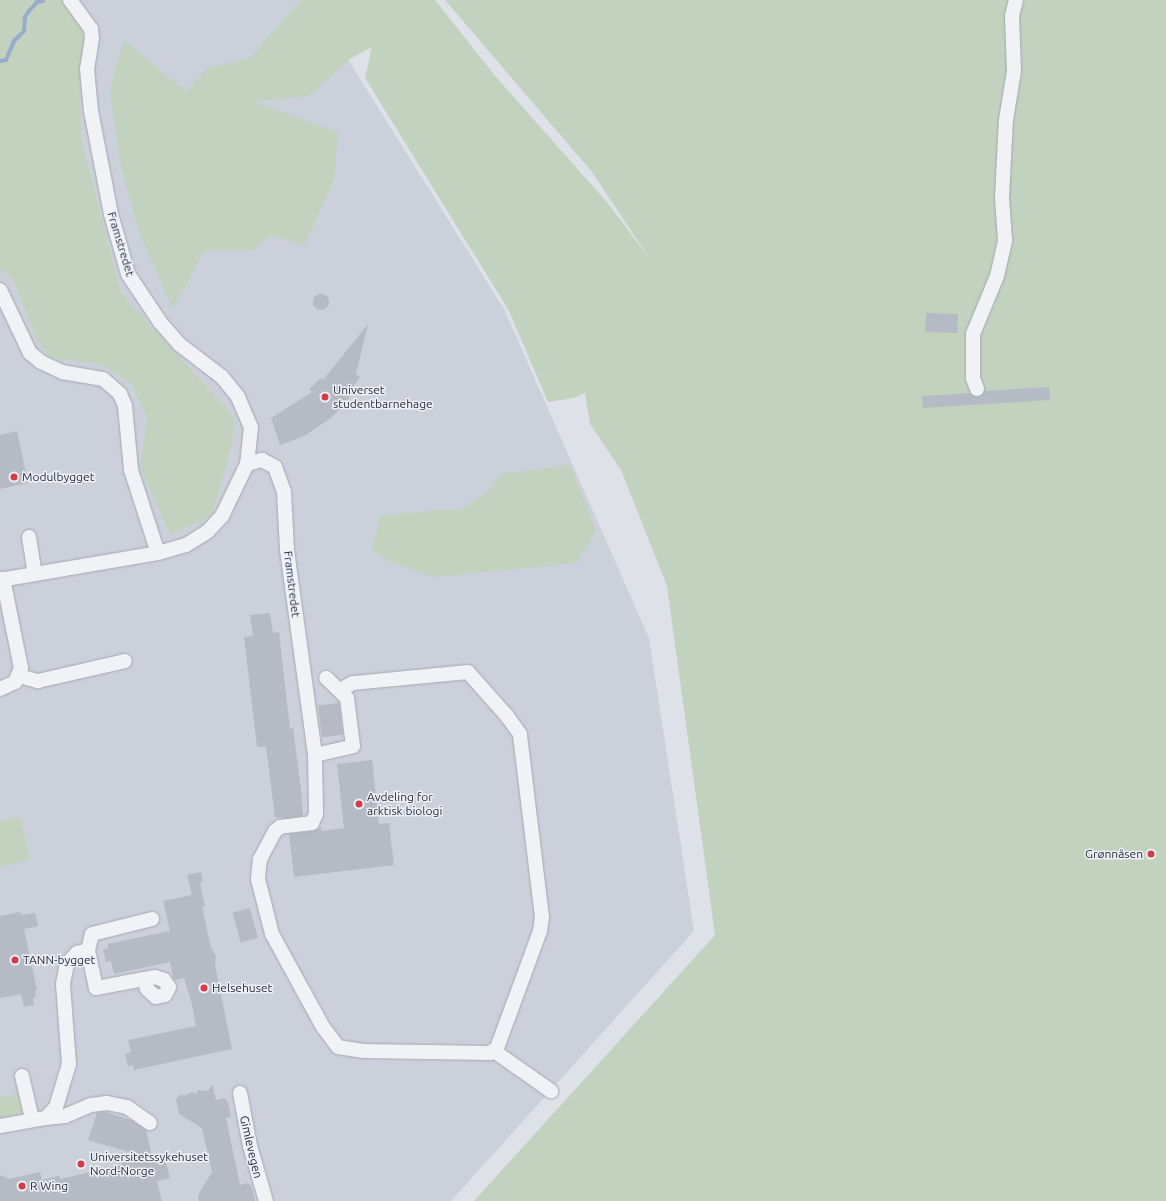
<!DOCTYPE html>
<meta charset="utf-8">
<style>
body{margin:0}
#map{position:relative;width:1166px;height:1201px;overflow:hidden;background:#dee1e8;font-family:Ubuntu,sans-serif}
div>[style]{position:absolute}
.built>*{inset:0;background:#ccd0da}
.green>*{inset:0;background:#c2d2be}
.stream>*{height:4px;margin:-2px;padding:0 2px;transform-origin:2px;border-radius:2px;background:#97acca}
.building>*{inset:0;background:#b5bac5;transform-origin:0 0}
.round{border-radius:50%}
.roads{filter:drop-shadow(0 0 1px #a3a8b2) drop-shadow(0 0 1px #a3a8b2)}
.minor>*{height:14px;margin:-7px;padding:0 7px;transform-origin:7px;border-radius:7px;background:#f0f2f6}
.dots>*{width:11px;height:11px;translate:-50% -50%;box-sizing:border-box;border:2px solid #edf0f6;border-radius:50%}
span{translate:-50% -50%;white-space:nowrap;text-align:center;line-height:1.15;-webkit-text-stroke:3px #edf0f6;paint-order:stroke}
.street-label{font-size:12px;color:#262e3f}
.poi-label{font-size:12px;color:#262e3f}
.left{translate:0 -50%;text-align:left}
.right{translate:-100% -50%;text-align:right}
</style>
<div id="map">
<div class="built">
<div style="clip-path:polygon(0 0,300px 0,327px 26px,504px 309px,649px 638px,694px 931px,451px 1201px,0 1201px)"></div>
</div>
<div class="green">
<div style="clip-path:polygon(0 0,58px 0,64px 2px,87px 33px,80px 78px,81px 139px,121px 293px,235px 418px,231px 447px,212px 515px,170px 535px,140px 466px,147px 418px,132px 385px,104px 365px,49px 357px,38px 341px,13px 280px,0 268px)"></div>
<div style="clip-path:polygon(301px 0,435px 0,496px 77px,606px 201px,650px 259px,592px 172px,445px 0,1166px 0,1166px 1201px,474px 1201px,715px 935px,667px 586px,621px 470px,590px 424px,585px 393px,574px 398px,548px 402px,508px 309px,365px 78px,372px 47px,350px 59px,309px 96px,252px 102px,338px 132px,334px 179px,304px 246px,270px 235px,254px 250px,204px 251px,173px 309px,140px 235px,121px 167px,110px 90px,124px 40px,186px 92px,207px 68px,249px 59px)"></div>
<div style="clip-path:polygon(570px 465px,596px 531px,576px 563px,434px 577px,388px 561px,372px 549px,380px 516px,436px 510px,460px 510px,490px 490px,501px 474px)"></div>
<div style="clip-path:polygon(20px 817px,30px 860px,0 867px,0 821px)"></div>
<div style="clip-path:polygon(21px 1093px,24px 1112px,0 1118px,0 1098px)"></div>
</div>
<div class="stream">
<div style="left:0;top:61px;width:6px;rotate:-9deg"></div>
<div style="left:6px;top:60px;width:21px;rotate:-67deg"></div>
<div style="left:14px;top:41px;width:14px;rotate:-45deg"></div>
<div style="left:24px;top:31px;width:14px;rotate:-86deg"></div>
<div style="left:25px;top:17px;width:7px;rotate:-56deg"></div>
<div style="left:29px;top:11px;width:12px;rotate:-48deg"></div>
<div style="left:37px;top:2px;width:6px;rotate:-9deg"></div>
</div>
<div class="building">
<div class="round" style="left:313px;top:294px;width:16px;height:16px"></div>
<div style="left:926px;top:313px;width:32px;height:19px;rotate:2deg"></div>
<div style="clip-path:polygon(368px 324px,356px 374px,360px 377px,350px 391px,352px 393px,346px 402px,331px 418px,304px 436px,280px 445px,271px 418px,312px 392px,309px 389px,321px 378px,323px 380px)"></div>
<div style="clip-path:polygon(1049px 387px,1050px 400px,923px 408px,922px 396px,969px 393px,976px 397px,985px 391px)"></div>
<div style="clip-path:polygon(17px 431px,28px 483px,0 489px,0 435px)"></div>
<div style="clip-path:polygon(270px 613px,273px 633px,279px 632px,290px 729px,293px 728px,301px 789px,303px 816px,287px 818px,275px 817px,266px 747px,257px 747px,244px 637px,253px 636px,250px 615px)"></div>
<div style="left:339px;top:703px;width:32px;height:21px;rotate:83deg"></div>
<div style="clip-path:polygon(372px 760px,379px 824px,389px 823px,394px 865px,294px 877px,289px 834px,313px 831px,321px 827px,321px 831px,344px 828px,337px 764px)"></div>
<div style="clip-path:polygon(201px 872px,203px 882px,200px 883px,205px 907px,202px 907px,211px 948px,216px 956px,215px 965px,232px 1049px,134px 1070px,133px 1065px,128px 1066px,125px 1054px,131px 1052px,128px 1040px,196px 1026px,192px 1004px,184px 978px,174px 980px,170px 962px,114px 974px,111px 961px,106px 962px,103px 950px,108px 948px,108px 944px,170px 931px,163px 901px,192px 895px,187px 875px)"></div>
<div style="left:250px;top:908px;width:31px;height:18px;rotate:75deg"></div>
<div style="clip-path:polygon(20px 912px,21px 915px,35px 913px,38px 926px,24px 929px,37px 990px,35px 991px,36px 997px,33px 998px,34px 1005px,24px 1007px,21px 994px,0 998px,0 916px)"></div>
<div style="clip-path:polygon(212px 1084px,216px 1100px,225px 1098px,228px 1102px,231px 1117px,226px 1118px,240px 1185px,247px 1183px,251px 1186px,255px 1201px,199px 1201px,198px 1195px,212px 1172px,202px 1128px,179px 1114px,176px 1099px,181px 1094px,184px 1096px,192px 1092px,196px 1094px,198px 1090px,208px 1091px)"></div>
<div style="clip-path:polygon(105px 1112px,131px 1120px,146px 1130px,153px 1161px,165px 1159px,170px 1178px,157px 1181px,162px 1201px,0 1201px,0 1175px,9px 1179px,40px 1172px,42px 1180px,59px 1176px,60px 1179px,122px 1165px,121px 1161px,142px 1156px,88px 1140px,97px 1113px)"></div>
</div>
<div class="roads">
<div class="minor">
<div style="left:70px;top:0;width:36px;rotate:54deg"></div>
<div style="left:91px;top:29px;width:9px;rotate:84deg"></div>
<div style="left:92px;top:38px;width:31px;rotate:99deg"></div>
<div style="left:87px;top:69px;width:42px;rotate:84.6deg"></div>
<div style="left:91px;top:111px;width:105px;rotate:79deg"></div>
<div style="left:111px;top:214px;width:62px;rotate:74.2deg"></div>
<div style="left:128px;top:274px;width:58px;rotate:56.3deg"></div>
<div style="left:160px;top:322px;width:29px;rotate:49deg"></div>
<div style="left:179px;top:344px;width:54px;rotate:37.5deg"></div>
<div style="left:222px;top:377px;width:26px;rotate:51deg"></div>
<div style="left:238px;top:397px;width:33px;rotate:67deg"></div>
<div style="left:251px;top:427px;width:37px;rotate:96deg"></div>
<div style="left:0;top:290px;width:70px;rotate:64.5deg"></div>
<div style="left:30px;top:353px;width:14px;rotate:39deg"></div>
<div style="left:41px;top:362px;width:23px;rotate:25deg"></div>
<div style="left:62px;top:372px;width:42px;rotate:9.7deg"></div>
<div style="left:103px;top:379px;width:23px;rotate:41deg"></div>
<div style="left:120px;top:394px;width:13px;rotate:67deg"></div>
<div style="left:125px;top:406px;width:64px;rotate:84.6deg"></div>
<div style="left:131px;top:470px;width:87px;rotate:72deg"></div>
<div style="left:977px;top:389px;width:12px;rotate:-110deg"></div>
<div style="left:973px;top:378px;width:44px;rotate:-90deg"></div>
<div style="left:973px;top:334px;width:63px;rotate:-67.5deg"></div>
<div style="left:997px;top:276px;width:37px;rotate:-77deg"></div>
<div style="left:1005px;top:240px;width:42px;rotate:-94.1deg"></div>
<div style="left:1002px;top:198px;width:78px;rotate:-87.1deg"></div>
<div style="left:1006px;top:120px;width:50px;rotate:-80.7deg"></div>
<div style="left:1014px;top:71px;width:55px;rotate:-92.1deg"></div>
<div style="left:1012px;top:16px;width:16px;rotate:-76deg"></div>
<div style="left:29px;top:537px;width:36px;rotate:81deg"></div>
<div style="left:0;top:580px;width:160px;rotate:-9.7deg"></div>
<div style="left:158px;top:553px;width:29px;rotate:-16deg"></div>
<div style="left:186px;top:545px;width:26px;rotate:-32deg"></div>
<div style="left:208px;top:531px;width:21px;rotate:-47deg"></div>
<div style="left:222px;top:516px;width:58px;rotate:-64.3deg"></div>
<div style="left:247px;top:464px;width:16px;rotate:-15deg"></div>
<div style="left:262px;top:460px;width:15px;rotate:28deg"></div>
<div style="left:275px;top:467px;width:27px;rotate:70deg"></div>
<div style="left:284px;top:492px;width:58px;rotate:87deg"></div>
<div style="left:287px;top:550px;width:207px;rotate:82.2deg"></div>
<div style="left:315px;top:755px;width:59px;rotate:89deg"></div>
<div style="left:316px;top:814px;width:10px;rotate:114deg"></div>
<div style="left:312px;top:823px;width:32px;rotate:173deg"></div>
<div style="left:280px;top:827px;width:6px;rotate:141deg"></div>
<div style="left:275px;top:831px;width:32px;rotate:118deg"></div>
<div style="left:260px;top:859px;width:20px;rotate:96deg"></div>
<div style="left:258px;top:879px;width:57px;rotate:75.7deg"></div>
<div style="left:272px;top:934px;width:106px;rotate:61.3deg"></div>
<div style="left:323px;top:1027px;width:25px;rotate:53deg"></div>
<div style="left:338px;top:1047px;width:25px;rotate:9deg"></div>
<div style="left:363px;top:1051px;width:127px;rotate:0.9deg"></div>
<div style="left:490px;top:1053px;width:9px;rotate:-36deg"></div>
<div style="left:497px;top:1048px;width:125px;rotate:-69.8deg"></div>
<div style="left:540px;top:931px;width:14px;rotate:-82deg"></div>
<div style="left:542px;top:917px;width:184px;rotate:-96.9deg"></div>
<div style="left:520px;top:734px;width:22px;rotate:-126deg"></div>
<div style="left:507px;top:716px;width:59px;rotate:-131.6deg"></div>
<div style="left:468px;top:672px;width:116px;rotate:174.5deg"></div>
<div style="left:353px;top:683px;width:13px;rotate:153deg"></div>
<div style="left:19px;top:676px;width:20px;rotate:15deg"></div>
<div style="left:38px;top:681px;width:89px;rotate:-12.9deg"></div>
<div style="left:0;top:689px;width:17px;rotate:-25deg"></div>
<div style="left:15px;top:682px;width:15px;rotate:-67deg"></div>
<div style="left:21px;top:668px;width:91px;rotate:-101.4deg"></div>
<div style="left:315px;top:755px;width:39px;rotate:-13deg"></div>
<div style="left:353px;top:746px;width:48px;rotate:-97.1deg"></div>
<div style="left:347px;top:698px;width:29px;rotate:-136deg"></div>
<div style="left:144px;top:979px;width:10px;rotate:73deg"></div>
<div style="left:147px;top:989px;width:12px;rotate:42deg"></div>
<div style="left:156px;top:997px;width:9px;rotate:-13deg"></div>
<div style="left:165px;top:995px;width:9px;rotate:-63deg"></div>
<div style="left:169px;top:987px;width:9px;rotate:-126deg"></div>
<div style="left:164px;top:980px;width:9px;rotate:-162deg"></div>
<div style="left:155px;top:977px;width:11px;rotate:170deg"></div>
<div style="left:144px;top:979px;width:49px;rotate:169.4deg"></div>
<div style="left:96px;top:988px;width:39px;rotate:-102deg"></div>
<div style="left:88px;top:950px;width:16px;rotate:-76deg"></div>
<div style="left:92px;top:934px;width:62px;rotate:-14deg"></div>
<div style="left:494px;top:1051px;width:70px;rotate:35.1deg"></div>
<div style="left:22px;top:1076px;width:44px;rotate:76.9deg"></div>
<div style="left:240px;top:1093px;width:54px;rotate:79.3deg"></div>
<div style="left:250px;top:1146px;width:57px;rotate:73.8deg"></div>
<div style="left:46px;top:1118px;width:19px;rotate:-6deg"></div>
<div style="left:65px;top:1116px;width:28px;rotate:-23deg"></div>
<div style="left:91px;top:1105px;width:16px;rotate:-7deg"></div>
<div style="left:107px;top:1103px;width:20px;rotate:11deg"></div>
<div style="left:127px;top:1107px;width:28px;rotate:35deg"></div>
<div style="left:0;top:1126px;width:47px;rotate:-9.9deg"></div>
<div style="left:46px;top:1118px;width:15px;rotate:-48deg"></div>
<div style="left:56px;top:1107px;width:45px;rotate:-73.2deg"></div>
<div style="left:69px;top:1064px;width:80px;rotate:-94.3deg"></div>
<div style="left:63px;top:984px;width:20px;rotate:-79deg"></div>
<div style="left:67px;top:964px;width:15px;rotate:-48deg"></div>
<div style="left:77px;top:953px;width:11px;rotate:-15deg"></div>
</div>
</div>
<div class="dots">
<div style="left:325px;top:397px;background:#d33d48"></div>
<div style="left:14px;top:477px;background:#d33d48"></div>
<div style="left:359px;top:804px;background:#d33d48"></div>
<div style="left:1151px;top:854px;background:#d33d48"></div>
<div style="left:15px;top:960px;background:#d33d48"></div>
<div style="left:204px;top:988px;background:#d33d48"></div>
<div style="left:81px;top:1164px;background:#d33d48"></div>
<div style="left:22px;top:1186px;background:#d33d48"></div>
</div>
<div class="street-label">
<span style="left:121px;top:244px;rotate:73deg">Framstredet</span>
<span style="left:292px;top:584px;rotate:83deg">Framstredet</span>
<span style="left:251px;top:1147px;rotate:77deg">Gimlevegen</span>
</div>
<div class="poi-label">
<span class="left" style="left:333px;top:397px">Universet<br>studentbarnehage</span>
<span class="left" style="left:22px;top:477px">Modulbygget</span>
<span class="left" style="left:367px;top:804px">Avdeling for<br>arktisk biologi</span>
<span class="right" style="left:1143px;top:854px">Grønnåsen</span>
<span class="left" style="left:23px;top:960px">TANN-bygget</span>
<span class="left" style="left:212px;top:988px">Helsehuset</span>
<span class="left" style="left:90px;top:1164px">Universitetssykehuset<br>Nord-Norge</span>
<span class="left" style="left:30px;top:1186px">R Wing</span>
</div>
</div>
